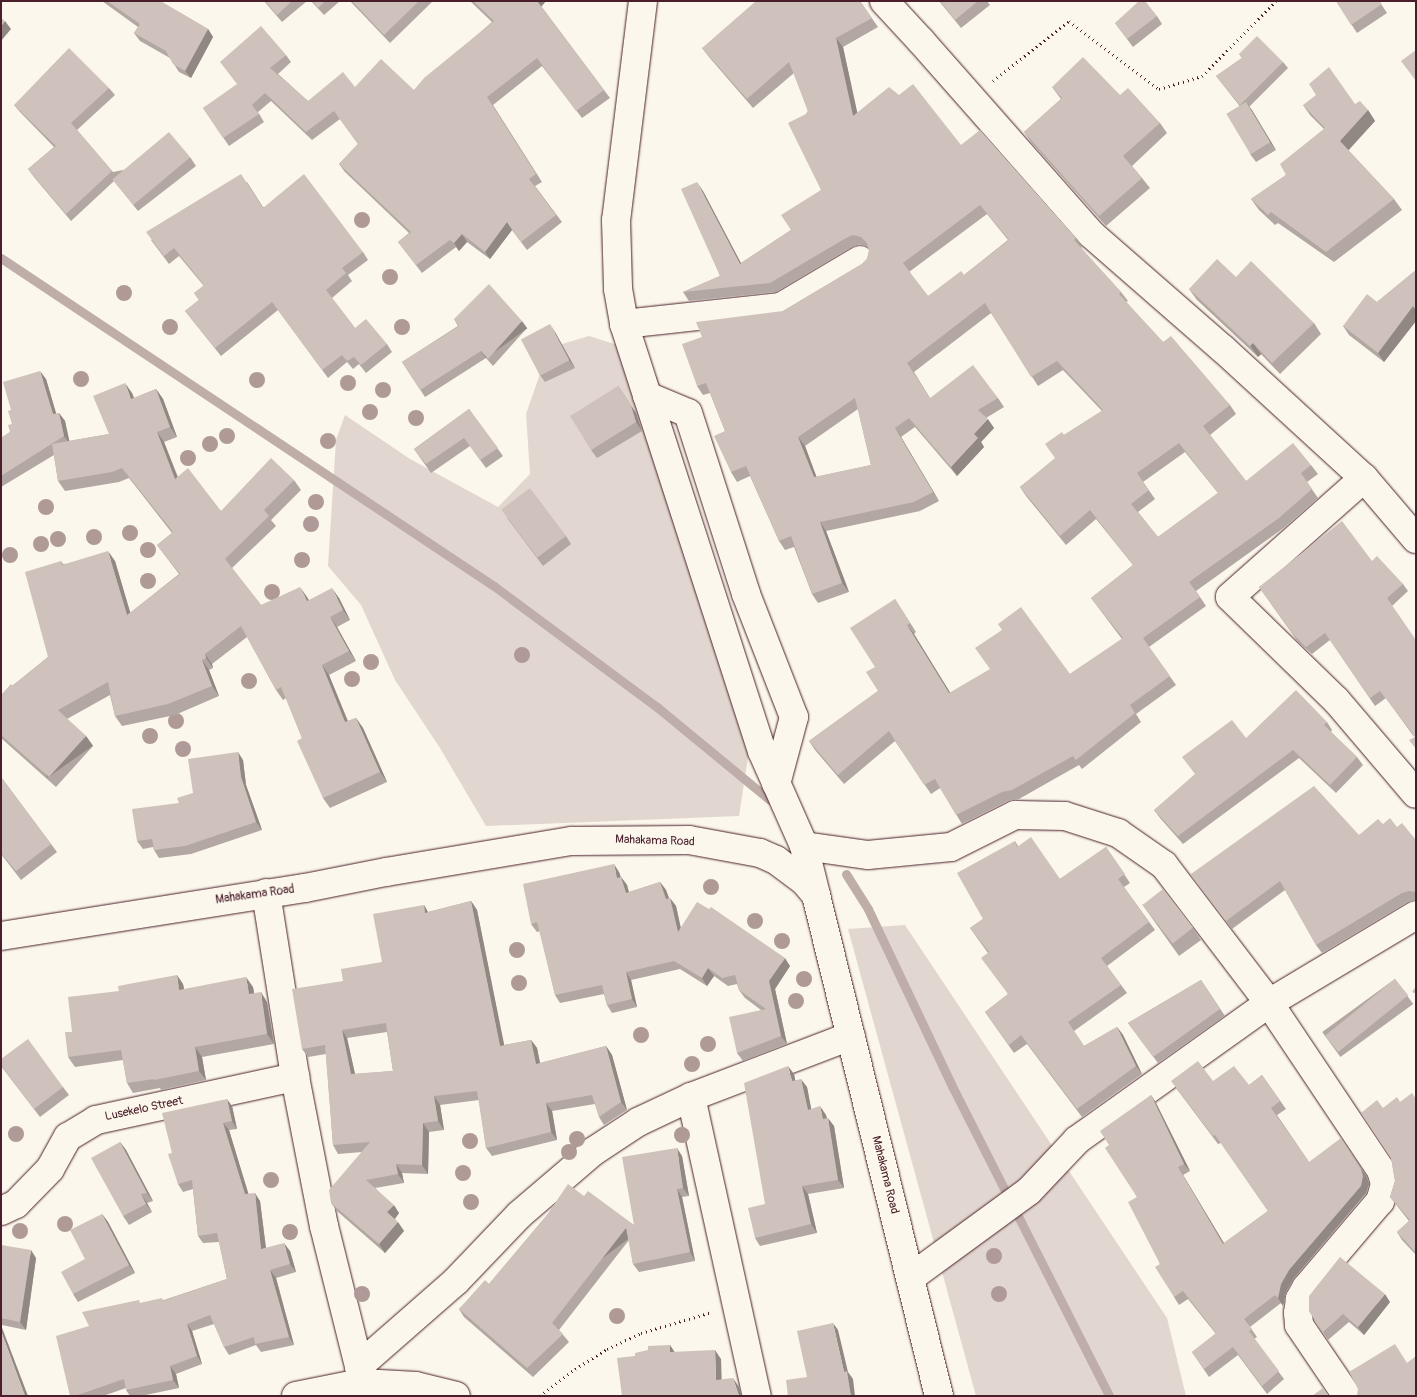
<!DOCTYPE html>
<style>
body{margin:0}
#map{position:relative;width:1417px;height:1397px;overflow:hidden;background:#fbf7ec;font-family:Pangolin,sans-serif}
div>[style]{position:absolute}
.green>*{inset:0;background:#e2d7d0}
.stream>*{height:9px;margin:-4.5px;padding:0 4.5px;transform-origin:4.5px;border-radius:4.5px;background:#bfadaa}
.path>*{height:3px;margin-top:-1.5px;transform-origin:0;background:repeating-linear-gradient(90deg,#4a1f2b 0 1px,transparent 0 5px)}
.roads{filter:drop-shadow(0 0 1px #4a1f2b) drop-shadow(0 0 1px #4a1f2b)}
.minor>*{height:28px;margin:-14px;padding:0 14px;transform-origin:14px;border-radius:14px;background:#fbf7ec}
.tertiary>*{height:28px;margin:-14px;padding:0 14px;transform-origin:14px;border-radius:14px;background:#fbf7ec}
.trees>*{width:16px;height:16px;margin:-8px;border-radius:50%;background:#af9a98}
.wall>*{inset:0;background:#b2a7a2;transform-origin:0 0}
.shaded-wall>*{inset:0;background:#918884;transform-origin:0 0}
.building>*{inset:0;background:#cfc2bc;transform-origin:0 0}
span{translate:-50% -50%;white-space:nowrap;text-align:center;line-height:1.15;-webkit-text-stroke:4px #fbf7ec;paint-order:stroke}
.street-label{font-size:12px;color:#4a1f2b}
.frame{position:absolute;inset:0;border:2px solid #4a1f2b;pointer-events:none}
</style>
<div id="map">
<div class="green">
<div style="clip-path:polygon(589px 336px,633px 350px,657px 377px,703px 523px,755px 712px,739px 816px,486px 826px,440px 748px,395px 680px,361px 605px,328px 566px,336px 440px,345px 415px,410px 459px,498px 507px,530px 474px,526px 414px,549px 348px)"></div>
<div style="clip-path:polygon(905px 925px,1167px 1318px,1186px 1396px,976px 1396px,848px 929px)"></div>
</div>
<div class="stream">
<div style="left:1px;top:258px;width:592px;rotate:33.64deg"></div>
<div style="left:494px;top:586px;width:203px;rotate:36.6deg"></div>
<div style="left:657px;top:707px;width:146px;rotate:39.5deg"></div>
<div style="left:846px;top:874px;width:41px;rotate:57.8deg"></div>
<div style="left:868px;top:909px;width:196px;rotate:64.6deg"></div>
<div style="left:952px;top:1086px;width:347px;rotate:63.1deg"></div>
</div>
<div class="path">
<div style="left:993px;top:81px;width:97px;rotate:-38.3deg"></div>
<div style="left:1069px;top:21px;width:113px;rotate:37.1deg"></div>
<div style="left:1159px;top:89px;width:45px;rotate:-16.8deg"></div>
<div style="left:1202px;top:76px;width:105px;rotate:-45.4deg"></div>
<div style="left:540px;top:1396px;width:44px;rotate:-37.6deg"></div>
<div style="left:575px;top:1369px;width:38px;rotate:-32deg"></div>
<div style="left:607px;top:1349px;width:38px;rotate:-25deg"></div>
<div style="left:641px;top:1333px;width:74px;rotate:-16.5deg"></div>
</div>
<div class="roads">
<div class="minor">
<div style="left:643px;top:1px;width:221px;rotate:97deg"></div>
<div style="left:616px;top:220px;width:69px;rotate:88.3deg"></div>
<div style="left:618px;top:289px;width:36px;rotate:80deg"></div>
<div style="left:624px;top:324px;width:449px;rotate:72.1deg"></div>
<div style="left:762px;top:751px;width:104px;rotate:66.1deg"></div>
<div style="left:804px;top:846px;width:50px;rotate:76.2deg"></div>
<div style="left:884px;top:1px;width:54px;rotate:47.2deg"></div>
<div style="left:921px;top:41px;width:257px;rotate:48.6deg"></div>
<div style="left:1091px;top:234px;width:175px;rotate:41.1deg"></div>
<div style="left:1223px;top:349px;width:191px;rotate:42.5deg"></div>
<div style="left:1364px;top:478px;width:80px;rotate:49.6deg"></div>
<div style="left:624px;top:324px;width:158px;rotate:-6.2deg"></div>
<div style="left:781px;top:307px;width:92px;rotate:-30.7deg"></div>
<div style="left:647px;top:396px;width:44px;rotate:22.5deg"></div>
<div style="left:688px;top:413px;width:190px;rotate:72.2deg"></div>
<div style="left:746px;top:594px;width:132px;rotate:68.7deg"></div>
<div style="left:794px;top:717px;width:69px;rotate:105deg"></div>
<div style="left:1364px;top:478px;width:179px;rotate:138.4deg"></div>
<div style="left:1230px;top:597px;width:148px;rotate:44.2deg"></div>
<div style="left:1336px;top:700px;width:123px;rotate:49.6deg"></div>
<div style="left:804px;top:846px;width:65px;rotate:8deg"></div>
<div style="left:868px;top:855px;width:83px;rotate:-5.5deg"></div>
<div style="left:951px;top:847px;width:72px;rotate:-26.6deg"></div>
<div style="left:1015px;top:815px;width:50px;rotate:1.1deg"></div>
<div style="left:1065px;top:816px;width:56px;rotate:17.8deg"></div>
<div style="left:1118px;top:833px;width:56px;rotate:34.8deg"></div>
<div style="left:1164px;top:865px;width:173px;rotate:52.7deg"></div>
<div style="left:1269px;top:1003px;width:201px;rotate:56.2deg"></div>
<div style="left:1381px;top:1170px;width:15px;rotate:74deg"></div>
<div style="left:1385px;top:1184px;width:18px;rotate:106deg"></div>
<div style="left:1380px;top:1201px;width:114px;rotate:130.4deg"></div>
<div style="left:1306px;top:1288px;width:13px;rotate:119deg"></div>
<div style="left:1300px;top:1299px;width:14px;rotate:98deg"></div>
<div style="left:1298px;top:1313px;width:12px;rotate:85deg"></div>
<div style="left:1299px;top:1325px;width:86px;rotate:55.9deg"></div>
<div style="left:266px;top:893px;width:186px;rotate:81deg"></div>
<div style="left:295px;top:1077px;width:152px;rotate:79deg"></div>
<div style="left:324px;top:1226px;width:144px;rotate:76deg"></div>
<div style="left:359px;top:1366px;width:15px;rotate:82deg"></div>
<div style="left:691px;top:1097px;width:306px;rotate:77.6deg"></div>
<div style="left:1px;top:1211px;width:17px;rotate:-25deg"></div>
<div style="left:16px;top:1204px;width:49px;rotate:-45.8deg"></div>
<div style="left:50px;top:1169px;width:37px;rotate:-61deg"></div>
<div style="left:68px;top:1137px;width:33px;rotate:-31deg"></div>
<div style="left:96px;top:1120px;width:204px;rotate:-12.2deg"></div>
<div style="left:910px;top:1278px;width:147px;rotate:-36.2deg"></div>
<div style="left:1029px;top:1191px;width:70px;rotate:-46.7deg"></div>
<div style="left:1077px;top:1140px;width:236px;rotate:-35.5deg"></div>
<div style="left:1269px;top:1003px;width:171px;rotate:-30.9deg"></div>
<div style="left:359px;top:1366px;width:129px;rotate:-41.2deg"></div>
<div style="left:456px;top:1281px;width:91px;rotate:-46.3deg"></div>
<div style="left:519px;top:1215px;width:99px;rotate:-40.5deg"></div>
<div style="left:594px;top:1151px;width:53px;rotate:-33.4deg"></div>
<div style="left:638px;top:1122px;width:59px;rotate:-25.3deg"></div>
<div style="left:691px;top:1097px;width:171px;rotate:-20.9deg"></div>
<div style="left:296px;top:1396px;width:66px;rotate:-11.3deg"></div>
<div style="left:361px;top:1383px;width:55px;rotate:3.1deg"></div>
<div style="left:416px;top:1386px;width:41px;rotate:14deg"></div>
</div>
<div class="tertiary">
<div style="left:1px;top:936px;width:308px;rotate:-9deg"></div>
<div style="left:305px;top:888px;width:83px;rotate:-11.2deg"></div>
<div style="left:386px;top:872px;width:189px;rotate:-9.5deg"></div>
<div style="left:572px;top:841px;width:117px;rotate:-0.5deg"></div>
<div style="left:689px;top:840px;width:72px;rotate:10.4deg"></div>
<div style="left:760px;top:853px;width:17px;rotate:24deg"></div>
<div style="left:776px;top:860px;width:36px;rotate:37deg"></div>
<div style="left:805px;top:882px;width:17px;rotate:50deg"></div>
<div style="left:816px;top:895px;width:516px;rotate:76.21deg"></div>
</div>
</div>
<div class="trees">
<div style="left:362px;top:220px"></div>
<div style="left:390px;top:277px"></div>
<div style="left:124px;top:293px"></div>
<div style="left:170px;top:327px"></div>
<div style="left:402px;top:327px"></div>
<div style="left:81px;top:379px"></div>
<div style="left:257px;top:380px"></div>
<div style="left:348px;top:383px"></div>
<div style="left:383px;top:390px"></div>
<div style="left:370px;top:412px"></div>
<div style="left:416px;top:418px"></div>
<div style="left:227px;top:436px"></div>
<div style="left:328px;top:441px"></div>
<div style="left:210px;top:444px"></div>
<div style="left:188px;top:458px"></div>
<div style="left:316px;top:502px"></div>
<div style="left:46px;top:507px"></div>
<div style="left:311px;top:524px"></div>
<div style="left:130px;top:533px"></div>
<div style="left:94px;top:537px"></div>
<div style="left:58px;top:539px"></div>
<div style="left:41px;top:544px"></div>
<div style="left:148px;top:550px"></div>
<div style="left:10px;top:555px"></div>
<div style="left:302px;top:560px"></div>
<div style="left:148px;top:581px"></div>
<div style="left:272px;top:592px"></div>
<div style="left:522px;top:655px"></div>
<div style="left:371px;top:662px"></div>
<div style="left:352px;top:679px"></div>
<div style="left:249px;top:681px"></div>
<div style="left:176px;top:721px"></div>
<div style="left:150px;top:736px"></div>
<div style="left:183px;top:749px"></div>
<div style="left:711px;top:887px"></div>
<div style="left:755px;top:921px"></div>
<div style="left:782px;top:941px"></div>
<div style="left:517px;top:950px"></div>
<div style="left:804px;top:979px"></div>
<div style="left:519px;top:983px"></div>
<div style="left:796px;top:1001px"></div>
<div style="left:641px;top:1035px"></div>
<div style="left:708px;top:1044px"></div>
<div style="left:692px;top:1064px"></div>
<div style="left:16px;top:1134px"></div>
<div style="left:682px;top:1135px"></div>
<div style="left:577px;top:1139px"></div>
<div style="left:470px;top:1141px"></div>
<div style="left:569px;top:1152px"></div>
<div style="left:463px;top:1173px"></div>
<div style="left:271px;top:1180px"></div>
<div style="left:471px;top:1202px"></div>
<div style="left:65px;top:1224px"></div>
<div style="left:20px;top:1231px"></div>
<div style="left:290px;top:1232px"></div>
<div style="left:994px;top:1256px"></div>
<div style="left:362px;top:1294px"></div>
<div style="left:999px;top:1294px"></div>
<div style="left:617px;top:1316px"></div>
</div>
<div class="wall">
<div style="clip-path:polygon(102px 1px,160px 1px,208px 29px,213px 37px,191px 78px,179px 72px,170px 58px,140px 41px,134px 33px,138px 27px)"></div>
<div style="clip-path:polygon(264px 1px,307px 1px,282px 22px)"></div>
<div style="clip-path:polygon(311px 1px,340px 1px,324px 15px)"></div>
<div style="clip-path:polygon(350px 1px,433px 1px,390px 43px)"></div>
<div style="clip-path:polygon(470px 1px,546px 1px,541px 6px,610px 98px,582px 118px,542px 66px,493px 105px,542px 182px,535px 186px,562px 222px,527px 250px,512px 230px,490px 259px,467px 242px,459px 251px,456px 247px,422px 273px,398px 242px,409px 233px,345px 172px,339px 164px,358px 144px,340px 119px,312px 140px,271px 101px,258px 112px,264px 122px,229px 146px,203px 108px,286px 55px,291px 62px,278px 74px,308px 101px,355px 87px,414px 90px,492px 22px)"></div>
<div style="clip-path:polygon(evenodd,860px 1px,878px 27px,843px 47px,857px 113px,961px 145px,1076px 238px,1082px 247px,1081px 248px,1121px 292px,1128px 301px,1126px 302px,1163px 342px,1230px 405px,1236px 414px,1210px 435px,1246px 481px,1311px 465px,1318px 474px,1307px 482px,1318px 498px,1285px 527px,1196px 591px,1206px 606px,1149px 647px,1176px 685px,1136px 714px,1141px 722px,1082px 769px,1079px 765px,1019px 799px,1008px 801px,962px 824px,940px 788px,931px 794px,895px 741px,844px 784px,815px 750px,809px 741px,878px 691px,875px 667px,895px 599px,916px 632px,914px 634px,950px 693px,1070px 674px,1122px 639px,1091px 598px,1133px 565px,1096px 519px,1066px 545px,1026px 496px,1020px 487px,1055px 459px,1064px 435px,1102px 411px,1063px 370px,1038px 386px,991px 313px,914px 372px,930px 398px,998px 398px,1004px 407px,986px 418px,994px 428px,981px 442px,984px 447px,957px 476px,915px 427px,901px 437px,939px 501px,920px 511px,826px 531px,849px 592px,818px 603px,812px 594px,794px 547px,785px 550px,779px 541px,750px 476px,737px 482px,731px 472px,725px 431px,710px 393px,703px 395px,697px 386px,783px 311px,862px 264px,867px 259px,869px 251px,868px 247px,859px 244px,852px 247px,776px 292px,689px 301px,683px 292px,720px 276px,703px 191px,741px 263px,791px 230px,821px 190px,806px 114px,808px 111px,794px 73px,753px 108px,709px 57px,702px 48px,860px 1px,987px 214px,1008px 240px,964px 275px,928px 296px,909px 272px,987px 214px,860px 1px,858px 409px,871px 465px,816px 477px,805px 446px,858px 409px,860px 1px,1185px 452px,1218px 493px,1158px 537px,1138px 512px,1155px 499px,1143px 482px,1185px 452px)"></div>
<div style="clip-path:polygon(939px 1px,987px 1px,990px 5px,961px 28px)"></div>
<div style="clip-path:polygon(1336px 1px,1379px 1px,1387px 13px,1357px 33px)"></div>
<div style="clip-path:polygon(1157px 16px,1162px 24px,1133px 47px,1115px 23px)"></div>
<div style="clip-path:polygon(1239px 54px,1283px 62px,1288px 68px,1249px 107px,1276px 150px,1256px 162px,1250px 154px,1239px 105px,1216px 76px,1242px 58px)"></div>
<div style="clip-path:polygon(1052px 87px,1120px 95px,1160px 123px,1167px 133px,1132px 166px,1142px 178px,1150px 188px,1106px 226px,1031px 142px,1024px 132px,1061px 99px)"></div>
<div style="clip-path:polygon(109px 88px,115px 95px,77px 130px,113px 172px,190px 157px,196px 166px,138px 211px,114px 181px,71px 221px,34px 177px,28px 169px,54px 147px,20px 112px,14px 105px)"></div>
<div style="clip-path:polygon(1355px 104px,1368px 110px,1375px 121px,1348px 150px,1394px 199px,1402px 210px,1334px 262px,1278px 223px,1275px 225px,1259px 210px,1251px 199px,1286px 175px,1324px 129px,1310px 115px,1303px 105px)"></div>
<div style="clip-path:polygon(247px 182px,263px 207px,363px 252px,368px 260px,348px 275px,352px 281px,332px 298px,355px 328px,387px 344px,392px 352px,366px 373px,359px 364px,353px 369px,347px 362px,328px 378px,278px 310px,221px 356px,185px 311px,199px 300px,194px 293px,204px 286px,179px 256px,169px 264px,151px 240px)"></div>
<div style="clip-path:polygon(1416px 270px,1416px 321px,1384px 362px,1349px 335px,1343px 326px,1377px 302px)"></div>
<div style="clip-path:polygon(1236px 277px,1314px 323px,1321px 334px,1280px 374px,1261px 354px,1258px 357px,1197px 300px,1189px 289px)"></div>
<div style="clip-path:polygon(454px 319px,527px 328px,493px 366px,486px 358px,425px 397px,402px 362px,458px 326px)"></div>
<div style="clip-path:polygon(555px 332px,575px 368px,545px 382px,539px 374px)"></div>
<div style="clip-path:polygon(46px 379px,56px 414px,59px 413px,65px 421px,69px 441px,109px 434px,132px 393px,134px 398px,156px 389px,163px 399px,177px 437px,164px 442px,178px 477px,221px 511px,294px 480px,301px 490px,271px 520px,276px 526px,232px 568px,261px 605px,307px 597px,309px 600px,339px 598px,350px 620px,337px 627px,356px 661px,329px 675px,348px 721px,356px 718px,363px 728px,387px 782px,330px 808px,323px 798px,302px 738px,286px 698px,283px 700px,276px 690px,247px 637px,212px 664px,213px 668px,209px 670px,219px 696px,175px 715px,122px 726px,115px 716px,110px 695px,67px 719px,86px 736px,93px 746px,56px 787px,1px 738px,1px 695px,48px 657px,61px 561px,63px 564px,115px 561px,130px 613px,179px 574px,157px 545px,172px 533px,129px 478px,119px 482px,65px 491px,58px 481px,54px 455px,1px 487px,1px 438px,10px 432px,12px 424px,11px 410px)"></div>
<div style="clip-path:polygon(618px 386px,636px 413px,642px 431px,597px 458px,591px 450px)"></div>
<div style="clip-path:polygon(469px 409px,503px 456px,486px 468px,470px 446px,431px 473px,414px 449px)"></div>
<div style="clip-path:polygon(507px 518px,566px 536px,571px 544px,543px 566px)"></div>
<div style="clip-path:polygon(1372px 561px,1403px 584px,1408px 591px,1392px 606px,1414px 737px,1386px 698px,1375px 706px,1330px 640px,1312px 654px,1298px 642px,1259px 587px)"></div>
<div style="clip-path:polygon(1327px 722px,1332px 730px,1331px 732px,1357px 757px,1363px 765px,1336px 793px,1299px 758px,1183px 844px,1160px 818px,1154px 810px,1246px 738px)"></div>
<div style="clip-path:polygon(243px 760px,246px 785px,262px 830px,191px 854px,159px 858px,154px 850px,153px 847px,143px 849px,137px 841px,179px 803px)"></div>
<div style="clip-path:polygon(1px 777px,57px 852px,21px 880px,1px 854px)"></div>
<div style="clip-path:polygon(1383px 824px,1397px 827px,1416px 840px,1416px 900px,1408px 902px,1322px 953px,1316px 945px,1285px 890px,1232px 929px,1191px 874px,1359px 835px)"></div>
<div style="clip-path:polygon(1015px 841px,1018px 846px,1060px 879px,1106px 847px,1130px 883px,1124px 887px,1155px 930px,1107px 966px,1127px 993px,1074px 1031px,1084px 1046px,1117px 1027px,1123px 1035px,1142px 1074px,1082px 1117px,1027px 1044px,1014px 1053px,985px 1012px,1008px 994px,988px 953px,970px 928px,983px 919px)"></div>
<div style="clip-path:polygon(619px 872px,621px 877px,627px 885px,629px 892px,660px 882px,666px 890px,669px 898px,676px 906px,681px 928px,790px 966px,775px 989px,787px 1044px,743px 1061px,737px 1053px,761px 1010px,745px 998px,739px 990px,737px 984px,728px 986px,714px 976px,707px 986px,680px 969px,631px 980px,637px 1007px,612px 1013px,607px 1005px,604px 994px,560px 1003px,555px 995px,540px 931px,537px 932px,531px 924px)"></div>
<div style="clip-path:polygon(evenodd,471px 901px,477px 910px,504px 1045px,531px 1040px,537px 1048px,540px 1063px,606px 1046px,612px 1055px,627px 1110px,604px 1125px,599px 1117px,595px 1104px,552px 1111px,557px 1140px,492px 1156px,486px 1148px,479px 1100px,440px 1105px,444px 1130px,429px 1132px,428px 1174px,402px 1173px,404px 1183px,375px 1188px,399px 1213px,395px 1219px,404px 1231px,385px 1253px,337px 1211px,331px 1203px,362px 1152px,338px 1154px,333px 1145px,326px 1054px,308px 1057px,302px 1049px,343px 981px,382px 962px,424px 905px,428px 912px,471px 901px,387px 1032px,393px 1071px,355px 1074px,347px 1038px,387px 1032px)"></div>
<div style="clip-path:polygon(1142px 904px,1193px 928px,1201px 940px,1179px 956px)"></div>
<div style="left:1395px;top:979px;width:31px;height:90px;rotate:54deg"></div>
<div style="clip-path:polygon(1201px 980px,1225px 1016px,1158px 1063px,1128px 1023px)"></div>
<div style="clip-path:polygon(183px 984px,184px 989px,253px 987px,254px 993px,267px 1002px,274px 1044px,202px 1057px,206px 1080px,161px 1090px,160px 1088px,133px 1093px,127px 1083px,123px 1060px,75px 1067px,68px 1057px,72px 1032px)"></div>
<div style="clip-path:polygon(1px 1066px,63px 1087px,69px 1095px,40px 1117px)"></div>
<div style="clip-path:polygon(794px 1074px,795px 1080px,807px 1087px,811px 1109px,826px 1115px,827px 1119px,834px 1126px,844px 1188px,808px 1194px,817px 1233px,760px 1246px,755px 1238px,765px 1204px)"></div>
<div style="clip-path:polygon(1262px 1075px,1286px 1109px,1277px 1115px,1309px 1162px,1367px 1177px,1369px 1184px,1366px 1193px,1294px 1278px,1286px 1292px,1283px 1306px,1281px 1303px,1250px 1327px,1257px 1337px,1254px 1339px,1284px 1379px,1267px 1394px,1238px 1355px,1209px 1377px,1192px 1352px,1216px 1334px,1188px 1299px,1179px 1305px,1174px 1297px,1160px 1264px,1137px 1197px,1109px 1145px,1151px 1095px,1156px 1103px,1190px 1171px,1183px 1175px,1224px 1243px,1268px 1211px,1221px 1143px,1218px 1144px,1176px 1088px,1213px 1081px,1249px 1085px)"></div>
<div style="clip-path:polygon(1416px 1099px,1416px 1255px,1402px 1240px,1397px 1232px,1409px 1221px,1390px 1197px,1395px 1181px,1383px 1108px,1400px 1102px)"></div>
<div style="clip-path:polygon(232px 1106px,237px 1129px,229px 1130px,248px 1194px,260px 1201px,266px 1248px,290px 1251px,296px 1272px,276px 1278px,294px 1345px,261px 1352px,256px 1345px,229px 1355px,224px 1347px,214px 1324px,192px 1331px,202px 1364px,176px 1374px,179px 1388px,141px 1396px,130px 1396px,126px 1390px,126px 1388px,103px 1396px,70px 1396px,89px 1326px,141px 1303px,164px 1300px,227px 1279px,219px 1242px,203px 1243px,198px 1236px,193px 1189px,183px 1192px,178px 1184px,172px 1153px)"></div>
<div style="clip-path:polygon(120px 1142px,126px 1150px,153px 1201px,147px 1203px,152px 1212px,129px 1225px,123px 1216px)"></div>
<div style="clip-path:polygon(682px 1156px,689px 1196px,682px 1197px,695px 1261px,639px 1272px,633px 1264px,629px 1240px,559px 1330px,569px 1342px,533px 1377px,464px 1317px,459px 1309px,489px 1284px,547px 1215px,584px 1196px,634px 1225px)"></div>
<div style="clip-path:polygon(102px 1214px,108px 1222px,135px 1273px,78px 1302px,73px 1294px)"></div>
<div style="clip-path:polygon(1px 1245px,36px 1258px,26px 1330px,2px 1325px,1px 1396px)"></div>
<div style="clip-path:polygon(1390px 1302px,1364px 1335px,1349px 1322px,1328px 1340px,1309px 1311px)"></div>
</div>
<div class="shaded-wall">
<div style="clip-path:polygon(537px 1px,546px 1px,541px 7px)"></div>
<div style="clip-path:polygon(5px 21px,11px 29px,1px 41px,1px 26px)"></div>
<div style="clip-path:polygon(208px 29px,213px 37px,191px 78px,185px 71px)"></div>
<div style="clip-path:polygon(836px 38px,843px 47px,860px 125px,853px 116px)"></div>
<div style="clip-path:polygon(1246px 102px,1252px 110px,1276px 150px,1270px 142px)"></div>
<div style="clip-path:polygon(1368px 110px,1375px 121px,1347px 152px,1340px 141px)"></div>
<div style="clip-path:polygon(697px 182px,703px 191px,746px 273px,740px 264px)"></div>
<div style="clip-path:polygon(507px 222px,512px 230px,490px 259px,485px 252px)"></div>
<div style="clip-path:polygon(462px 234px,467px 242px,459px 251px,454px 243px)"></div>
<div style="clip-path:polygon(1413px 306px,1416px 310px,1416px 321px,1384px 362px,1378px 353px)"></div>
<div style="left:522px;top:321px;width:9px;height:51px;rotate:54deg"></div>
<div style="clip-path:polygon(550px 324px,555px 332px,575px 368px,569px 360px)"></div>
<div style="left:1253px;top:343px;width:14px;height:4px;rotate:54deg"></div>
<div style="clip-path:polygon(40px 371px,46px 379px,59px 423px,53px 414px)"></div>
<div style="clip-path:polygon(125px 383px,132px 393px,138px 409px,131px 399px)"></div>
<div style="clip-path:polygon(618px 386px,636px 413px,642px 431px,636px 422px)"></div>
<div style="clip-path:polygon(156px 389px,163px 399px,177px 437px,170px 427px)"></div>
<div style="clip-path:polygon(59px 413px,65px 421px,70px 444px,64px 436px)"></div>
<div style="clip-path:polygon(988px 419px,994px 428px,981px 442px,984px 447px,957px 476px,951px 467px,974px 434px)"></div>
<div style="clip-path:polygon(895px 428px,901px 437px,939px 501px,933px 492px)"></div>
<div style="clip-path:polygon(157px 432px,164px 442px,182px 489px,175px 479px)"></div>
<div style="clip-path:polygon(798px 437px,805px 446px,820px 486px,814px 477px)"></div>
<div style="clip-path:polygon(820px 522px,826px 531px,849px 592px,842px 583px)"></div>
<div style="clip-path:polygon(108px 551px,115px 561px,134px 625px,127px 615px)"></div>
<div style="clip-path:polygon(300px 587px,307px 597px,314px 612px,307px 601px)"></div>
<div style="clip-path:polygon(332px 588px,339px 598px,350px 620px,343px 610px)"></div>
<div style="clip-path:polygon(330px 617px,337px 627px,356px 661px,349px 651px)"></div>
<div style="clip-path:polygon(907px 625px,914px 634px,956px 702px,949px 693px)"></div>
<div style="clip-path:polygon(205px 654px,212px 664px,213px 668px,206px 658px)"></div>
<div style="clip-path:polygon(202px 660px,209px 670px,219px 696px,212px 686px)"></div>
<div style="clip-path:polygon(322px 665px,329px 675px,352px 732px,345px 722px)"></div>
<div style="clip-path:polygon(356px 718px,363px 728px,387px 782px,380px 772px)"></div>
<div style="left:86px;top:736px;width:12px;height:55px;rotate:55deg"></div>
<div style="clip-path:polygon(238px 752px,243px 760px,246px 785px,262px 830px,256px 822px,241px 777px)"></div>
<div style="clip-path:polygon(614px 864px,619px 872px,623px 886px,617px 878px)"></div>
<div style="clip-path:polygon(621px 877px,627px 885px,631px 901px,626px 893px)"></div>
<div style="clip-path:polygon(660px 882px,666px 890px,672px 907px,666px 899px)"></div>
<div style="clip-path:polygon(670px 898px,676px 906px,683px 940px,678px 932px)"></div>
<div style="clip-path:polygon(471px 901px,477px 910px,506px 1054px,500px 1046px)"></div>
<div style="clip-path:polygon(424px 905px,429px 914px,425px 913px)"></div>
<div style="clip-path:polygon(785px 958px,790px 966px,775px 989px,787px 1044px,781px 1036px,769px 981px)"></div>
<div style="clip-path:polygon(708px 968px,714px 976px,707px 986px,702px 978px)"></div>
<div style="clip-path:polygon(626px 972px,631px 980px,637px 1007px,632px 999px)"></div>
<div style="clip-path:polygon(177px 975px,183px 984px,186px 999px,179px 990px)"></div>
<div style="clip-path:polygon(246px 977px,253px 987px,256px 1004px,249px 994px)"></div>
<div style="clip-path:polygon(261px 992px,267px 1002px,274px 1044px,267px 1034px)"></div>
<div style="clip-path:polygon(1117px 1027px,1123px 1035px,1142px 1074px,1136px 1066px)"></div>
<div style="clip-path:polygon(342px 1030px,347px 1038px,357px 1083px,351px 1074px)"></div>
<div style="clip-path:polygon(531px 1040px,537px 1048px,542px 1073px,536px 1064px)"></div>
<div style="clip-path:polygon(606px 1046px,612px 1055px,627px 1110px,621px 1102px)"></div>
<div style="clip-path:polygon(195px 1047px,202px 1057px,206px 1080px,199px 1071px)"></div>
<div style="clip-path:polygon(788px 1066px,794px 1074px,797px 1089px,792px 1081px)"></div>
<div style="clip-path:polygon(801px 1079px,807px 1087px,813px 1118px,808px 1110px)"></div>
<div style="clip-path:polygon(1151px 1095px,1156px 1103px,1190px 1171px,1184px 1164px)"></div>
<div style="clip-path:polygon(434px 1096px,440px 1105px,444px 1130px,438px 1121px)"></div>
<div style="clip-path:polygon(227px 1099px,232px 1106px,237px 1129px,232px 1121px)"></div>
<div style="clip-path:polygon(546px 1103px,552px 1111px,557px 1140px,551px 1132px)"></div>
<div style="clip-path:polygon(820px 1106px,826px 1115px,829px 1127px,823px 1119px)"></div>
<div style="clip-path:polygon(828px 1118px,834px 1126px,844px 1188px,838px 1180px)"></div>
<div style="clip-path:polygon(223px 1123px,229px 1130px,251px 1202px,245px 1194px)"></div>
<div style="clip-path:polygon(423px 1123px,429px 1132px,428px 1174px,422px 1165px)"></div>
<div style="clip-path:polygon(1341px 1138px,1367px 1177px,1369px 1184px,1366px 1193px,1294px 1278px,1286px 1292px,1283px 1306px,1278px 1298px,1281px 1284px,1289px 1270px)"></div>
<div style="clip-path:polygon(120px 1142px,126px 1150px,153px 1201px,147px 1193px)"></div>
<div style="clip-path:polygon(677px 1148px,682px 1156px,689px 1196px,683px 1188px)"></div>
<div style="clip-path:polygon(396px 1164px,402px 1173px,404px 1183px,398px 1174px)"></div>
<div style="clip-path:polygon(1178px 1167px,1183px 1175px,1229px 1252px,1223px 1244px)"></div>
<div style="clip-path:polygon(802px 1186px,808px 1194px,817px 1233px,811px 1224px)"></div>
<div style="clip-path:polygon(677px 1189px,682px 1197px,695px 1261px,690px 1252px)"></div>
<div style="clip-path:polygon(255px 1193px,260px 1201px,267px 1257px,261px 1249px)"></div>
<div style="clip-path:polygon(141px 1194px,147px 1203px,152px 1212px,146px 1204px)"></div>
<div style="clip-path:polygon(394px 1205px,399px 1213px,393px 1221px,387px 1212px)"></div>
<div style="clip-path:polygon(102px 1214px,108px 1222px,135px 1273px,129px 1265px)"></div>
<div style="clip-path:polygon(398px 1222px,404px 1231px,385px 1253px,379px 1244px)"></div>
<div style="left:626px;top:1228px;width:10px;height:120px;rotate:53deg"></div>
<div style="clip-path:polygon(284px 1243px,290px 1251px,296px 1272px,290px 1264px)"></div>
<div style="clip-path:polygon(31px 1250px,36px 1258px,26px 1330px,20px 1322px)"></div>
<div style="clip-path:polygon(270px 1270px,276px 1278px,294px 1345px,289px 1337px)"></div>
<div style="clip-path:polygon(1385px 1294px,1390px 1302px,1364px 1335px,1358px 1327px)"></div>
<div style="clip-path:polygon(833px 1323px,838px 1330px,848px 1372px,853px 1379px,855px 1396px,851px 1396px,844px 1372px)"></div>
<div style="clip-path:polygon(187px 1324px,192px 1331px,202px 1364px,197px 1356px)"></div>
<div style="clip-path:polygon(1px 1325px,28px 1396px,25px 1396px,1px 1331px)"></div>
<div style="clip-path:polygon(670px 1345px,676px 1354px,670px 1352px)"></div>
<div style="clip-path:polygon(715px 1350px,721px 1359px,722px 1389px,716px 1380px)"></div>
<div style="clip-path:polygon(170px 1366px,176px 1374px,179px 1388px,173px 1380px)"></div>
<div style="clip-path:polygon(733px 1378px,739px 1387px,742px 1396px,739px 1396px)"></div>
</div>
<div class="building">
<div style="clip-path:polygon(107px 1px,160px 1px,208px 29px,185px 71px,173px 64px,166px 51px,134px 33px,140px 24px)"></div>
<div style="clip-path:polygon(265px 1px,292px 1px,277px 15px)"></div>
<div style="clip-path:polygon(313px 1px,325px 1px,318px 8px)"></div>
<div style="clip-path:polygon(352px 1px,419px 1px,384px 35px)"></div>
<div style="clip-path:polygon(473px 1px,537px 1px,604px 90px,576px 111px,537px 58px,487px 97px,536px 174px,529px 179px,556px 215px,521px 242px,507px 222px,485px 252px,462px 234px,454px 243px,450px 240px,416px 265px,398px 242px,411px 232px,339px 164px,358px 144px,334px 111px,306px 132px,265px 93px,252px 105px,259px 114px,223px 138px,203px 108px,237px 84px,220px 62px,261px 26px,286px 55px,270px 68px,308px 101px,343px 72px,355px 87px,381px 59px,414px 90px,424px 78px,494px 21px)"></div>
<div style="clip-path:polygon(evenodd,756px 1px,860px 1px,872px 18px,836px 38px,853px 116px,889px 87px,899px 95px,913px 84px,961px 145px,980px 130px,1076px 238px,1074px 240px,1121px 292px,1119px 294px,1163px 342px,1171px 336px,1230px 405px,1203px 426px,1246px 481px,1293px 443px,1311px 465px,1301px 473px,1312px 489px,1279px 518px,1189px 582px,1200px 597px,1143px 638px,1170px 676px,1130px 705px,1135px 713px,1076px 760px,1073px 756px,1012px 790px,1002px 792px,956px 815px,935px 779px,924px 785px,889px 731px,838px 775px,809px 741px,878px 691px,866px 672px,875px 667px,850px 628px,895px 599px,910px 623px,907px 625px,949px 693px,990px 669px,975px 648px,1002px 630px,998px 624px,1021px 607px,1070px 674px,1123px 638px,1091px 598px,1133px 565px,1090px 510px,1060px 536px,1020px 487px,1055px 458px,1045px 444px,1062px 432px,1064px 435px,1103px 410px,1057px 361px,1031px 377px,985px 303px,907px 363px,930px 398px,973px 365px,998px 398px,978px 410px,988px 419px,974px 434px,978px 438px,951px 467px,909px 418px,895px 428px,933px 492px,914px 502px,820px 522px,842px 583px,812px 594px,791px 536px,779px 541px,746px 466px,731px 472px,714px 436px,725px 431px,706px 383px,697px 386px,682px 344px,702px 337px,696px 322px,783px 311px,862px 264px,867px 259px,869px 251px,867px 243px,861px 237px,853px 235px,846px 238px,770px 283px,683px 292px,720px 276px,681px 189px,697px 182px,740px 264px,791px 230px,781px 215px,821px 190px,788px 123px,806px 114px,808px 111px,789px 62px,747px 99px,702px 48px,756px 1px,980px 205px,1009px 240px,964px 275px,961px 271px,928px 296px,903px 263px,980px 205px,756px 1px,855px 398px,871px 465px,814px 477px,798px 437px,855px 398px,756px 1px,1179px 443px,1218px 493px,1158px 537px,1131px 504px,1149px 490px,1137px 473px,1179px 443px)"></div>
<div style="clip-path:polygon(940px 1px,978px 1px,955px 20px)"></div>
<div style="clip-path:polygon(1139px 1px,1145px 1px,1157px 16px,1127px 39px,1115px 23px)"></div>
<div style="clip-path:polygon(1336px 1px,1379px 1px,1382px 4px,1351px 25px)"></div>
<div style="clip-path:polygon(1px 18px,5px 21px,1px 26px)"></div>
<div style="clip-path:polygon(1257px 36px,1283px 62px,1240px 105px,1216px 76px,1242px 58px,1239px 54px)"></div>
<div style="clip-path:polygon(69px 48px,109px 88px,71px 123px,112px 171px,66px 214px,28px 169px,56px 146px,14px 105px)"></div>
<div style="clip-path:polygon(1416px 50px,1416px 81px,1401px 61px)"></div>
<div style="clip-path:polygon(1083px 57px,1120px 95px,1128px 88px,1160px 123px,1123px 156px,1142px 178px,1099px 216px,1024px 132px,1062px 98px,1052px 87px)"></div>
<div style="clip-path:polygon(1329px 67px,1355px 104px,1360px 101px,1368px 110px,1340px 141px,1394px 199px,1326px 252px,1271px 212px,1268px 215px,1251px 199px,1286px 175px,1280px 164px,1325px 128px,1303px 105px,1316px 95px,1309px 84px)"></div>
<div style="left:1246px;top:102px;width:47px;height:23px;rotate:59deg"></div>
<div style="left:169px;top:132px;width:33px;height:74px;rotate:50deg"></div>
<div style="clip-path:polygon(241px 174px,263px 208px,304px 174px,363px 252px,342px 268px,346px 273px,326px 290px,355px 328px,366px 319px,387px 344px,361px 365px,354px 357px,347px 361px,342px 355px,322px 370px,272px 302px,215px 348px,185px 311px,199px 300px,194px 293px,204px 285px,174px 248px,164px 256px,146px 232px)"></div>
<div style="clip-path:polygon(1217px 259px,1236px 277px,1251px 261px,1314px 323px,1272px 363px,1253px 343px,1250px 346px,1189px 289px)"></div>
<div style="clip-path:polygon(1416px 270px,1416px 310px,1413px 306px,1378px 353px,1343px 326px,1367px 294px,1377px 302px)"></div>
<div style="clip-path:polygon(489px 284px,522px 321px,488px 359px,481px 351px,420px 390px,402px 362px,459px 326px,454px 319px)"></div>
<div style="left:550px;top:324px;width:41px;height:33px;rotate:62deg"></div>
<div style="clip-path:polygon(40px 371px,53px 414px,59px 413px,64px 436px,1px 476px,1px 438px,10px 432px,8px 425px,12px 424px,8px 411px,11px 410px,3px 382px)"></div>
<div style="clip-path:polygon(125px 383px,131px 399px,156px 389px,170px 427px,157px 432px,175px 479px,188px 468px,221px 511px,271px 458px,294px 480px,264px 510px,269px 516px,225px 559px,261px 605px,300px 587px,307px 601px,332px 588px,343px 610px,330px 617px,349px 651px,322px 665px,345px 722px,356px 718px,380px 772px,323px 798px,297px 741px,302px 738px,281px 687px,276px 690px,241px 626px,205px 654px,206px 658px,202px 660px,212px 686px,168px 704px,115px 716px,108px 682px,58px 710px,86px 736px,49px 777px,1px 735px,1px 695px,11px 684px,13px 686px,48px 657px,25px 572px,61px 561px,62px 565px,108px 551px,127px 615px,180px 574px,157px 545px,173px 532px,122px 468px,112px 472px,58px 481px,52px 444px,109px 434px,93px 396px)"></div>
<div style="clip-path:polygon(618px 386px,631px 405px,636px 422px,591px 450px,570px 416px)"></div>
<div style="clip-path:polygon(469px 409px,498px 448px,480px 460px,464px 438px,426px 464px,414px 449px)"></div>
<div style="left:530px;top:488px;width:60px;height:36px;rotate:53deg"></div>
<div style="clip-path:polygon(1342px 521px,1372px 561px,1377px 556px,1403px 584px,1387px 598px,1416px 640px,1416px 749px,1409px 740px,1415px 737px,1380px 691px,1370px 698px,1325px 633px,1306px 647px,1293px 634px,1259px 587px)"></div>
<div style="clip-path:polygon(1296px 690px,1327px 722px,1324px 725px,1357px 757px,1330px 785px,1293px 750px,1178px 836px,1154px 810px,1195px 774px,1182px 757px,1232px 720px,1246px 738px)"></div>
<div style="clip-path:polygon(238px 752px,241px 777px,256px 822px,185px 846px,154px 850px,152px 839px,137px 841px,132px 809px,179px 803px,177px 798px,193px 793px,188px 759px)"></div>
<div style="clip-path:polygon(1px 777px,51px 844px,16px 871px,1px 853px)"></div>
<div style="clip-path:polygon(1314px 786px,1359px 835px,1378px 819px,1383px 824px,1390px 818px,1397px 827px,1402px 823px,1416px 840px,1416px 892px,1409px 891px,1402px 893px,1316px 945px,1280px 881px,1226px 921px,1191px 874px)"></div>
<div style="clip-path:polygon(1031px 837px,1060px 879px,1106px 847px,1125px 874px,1118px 879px,1149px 922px,1101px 958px,1121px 985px,1068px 1022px,1084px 1046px,1117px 1027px,1136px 1066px,1077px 1109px,1021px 1035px,1009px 1045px,985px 1012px,1008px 994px,981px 958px,989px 952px,970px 928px,983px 919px,957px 873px,1015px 841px,1017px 847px)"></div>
<div style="clip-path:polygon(614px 864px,617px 878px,621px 877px,626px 893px,660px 882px,666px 899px,670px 898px,678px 932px,697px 902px,709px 909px,711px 907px,785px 958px,769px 981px,781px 1036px,737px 1053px,729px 1017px,766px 1009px,739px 990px,735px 975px,722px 978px,708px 968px,702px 978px,674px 961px,626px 972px,632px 999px,607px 1005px,602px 985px,555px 995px,537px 922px,531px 924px,523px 884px)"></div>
<div style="left:1163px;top:889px;width:49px;height:26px;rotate:52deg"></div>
<div style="clip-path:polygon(evenodd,471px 901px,500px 1046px,531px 1040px,536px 1064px,606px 1046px,621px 1102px,599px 1117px,592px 1095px,546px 1103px,551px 1132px,486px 1148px,477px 1091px,434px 1096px,438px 1121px,423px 1123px,422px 1165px,396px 1164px,398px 1174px,366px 1180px,394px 1205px,387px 1212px,398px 1222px,379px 1244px,331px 1203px,329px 1190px,370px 1142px,333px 1145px,325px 1045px,302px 1049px,292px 989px,343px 981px,341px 969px,382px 962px,373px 914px,424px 905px,425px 913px,471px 901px,386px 1023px,393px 1071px,351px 1074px,342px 1030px,386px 1023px)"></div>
<div style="clip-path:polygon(177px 975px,179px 990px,246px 977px,249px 994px,261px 992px,267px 1034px,195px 1047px,199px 1071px,154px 1080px,154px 1079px,127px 1083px,121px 1050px,68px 1057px,65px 1032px,72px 1032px,68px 997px,119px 991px,118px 986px)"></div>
<div style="left:1395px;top:979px;width:21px;height:90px;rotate:51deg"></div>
<div style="clip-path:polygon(1201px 980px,1220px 1009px,1153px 1057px,1128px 1023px)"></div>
<div style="clip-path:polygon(1416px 986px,1416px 994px,1412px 992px)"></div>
<div style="clip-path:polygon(28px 1039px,63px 1087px,34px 1109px,1px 1065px,1px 1059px)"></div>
<div style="clip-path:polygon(1198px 1061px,1213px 1081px,1234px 1066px,1249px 1085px,1262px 1075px,1280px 1101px,1271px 1108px,1309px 1162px,1341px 1138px,1361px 1169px,1363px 1176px,1361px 1186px,1289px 1270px,1281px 1284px,1278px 1298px,1275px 1295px,1244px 1319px,1252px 1329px,1249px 1331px,1279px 1371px,1262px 1386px,1233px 1347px,1204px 1369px,1192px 1352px,1216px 1333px,1183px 1291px,1174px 1297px,1155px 1267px,1160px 1264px,1128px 1202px,1137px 1197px,1105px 1148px,1109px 1145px,1100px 1131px,1151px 1095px,1184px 1164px,1178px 1167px,1223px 1244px,1268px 1211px,1215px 1135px,1213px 1136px,1171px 1081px)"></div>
<div style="clip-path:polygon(788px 1066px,792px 1081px,801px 1079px,808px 1110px,820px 1106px,823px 1119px,828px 1118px,838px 1180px,802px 1186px,811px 1224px,755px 1238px,748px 1208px,765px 1204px,744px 1083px)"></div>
<div style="clip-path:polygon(1412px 1093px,1416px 1099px,1416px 1253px,1397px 1232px,1410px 1220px,1390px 1197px,1395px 1181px,1391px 1158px,1361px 1113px,1377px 1100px,1383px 1108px,1397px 1097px,1400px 1102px)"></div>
<div style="clip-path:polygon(227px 1099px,232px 1121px,223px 1123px,245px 1194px,255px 1193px,261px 1249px,284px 1243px,290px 1264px,270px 1270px,289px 1337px,255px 1344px,254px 1337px,224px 1347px,210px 1315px,187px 1324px,197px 1356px,170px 1366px,173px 1380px,126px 1390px,124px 1379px,75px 1396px,70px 1396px,56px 1336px,89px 1326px,82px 1312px,139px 1300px,140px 1303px,162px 1298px,163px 1301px,227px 1279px,217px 1233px,198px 1236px,192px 1180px,178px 1184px,168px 1154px,172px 1153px,162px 1113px)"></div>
<div style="clip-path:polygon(120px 1142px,147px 1193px,141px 1194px,146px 1204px,123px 1216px,91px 1158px)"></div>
<div style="clip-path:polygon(677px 1148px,683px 1188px,677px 1189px,690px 1252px,633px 1264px,626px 1228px,552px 1323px,563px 1334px,527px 1368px,459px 1309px,485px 1280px,489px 1284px,547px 1215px,568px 1184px,584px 1196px,588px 1191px,634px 1225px,622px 1157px)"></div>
<div style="clip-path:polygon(102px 1214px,129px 1265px,73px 1294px,61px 1272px,85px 1259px,70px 1230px)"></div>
<div style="clip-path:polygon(1px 1245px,31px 1250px,20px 1322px,1px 1318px)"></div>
<div style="clip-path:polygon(1340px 1257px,1385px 1294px,1358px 1327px,1343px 1314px,1323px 1332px,1309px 1311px,1309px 1296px)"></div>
<div style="clip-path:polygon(833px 1323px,844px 1372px,847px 1371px,851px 1396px,788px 1396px,786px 1380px,807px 1377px,797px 1331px)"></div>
<div style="clip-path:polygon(1px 1331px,25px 1396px,1px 1396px)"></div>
<div style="clip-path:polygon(1395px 1344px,1407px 1363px,1416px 1356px,1416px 1396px,1357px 1396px,1358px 1389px,1349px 1372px)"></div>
<div style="clip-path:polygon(670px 1345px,670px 1352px,715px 1350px,716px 1380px,733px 1378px,739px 1396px,622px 1396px,617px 1358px,635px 1356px,635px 1353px,648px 1350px,648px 1346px)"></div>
<div style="clip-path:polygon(1323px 1388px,1329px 1396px,1312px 1396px)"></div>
</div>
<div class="street-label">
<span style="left:655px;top:841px;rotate:2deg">Mahakama Road</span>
<span style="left:255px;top:895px;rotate:-8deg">Mahakama Road</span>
<span style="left:144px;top:1109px;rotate:-12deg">Lusekelo Street</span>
<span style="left:885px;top:1175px;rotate:76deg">Mahakama Road</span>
</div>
<div class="frame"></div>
</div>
